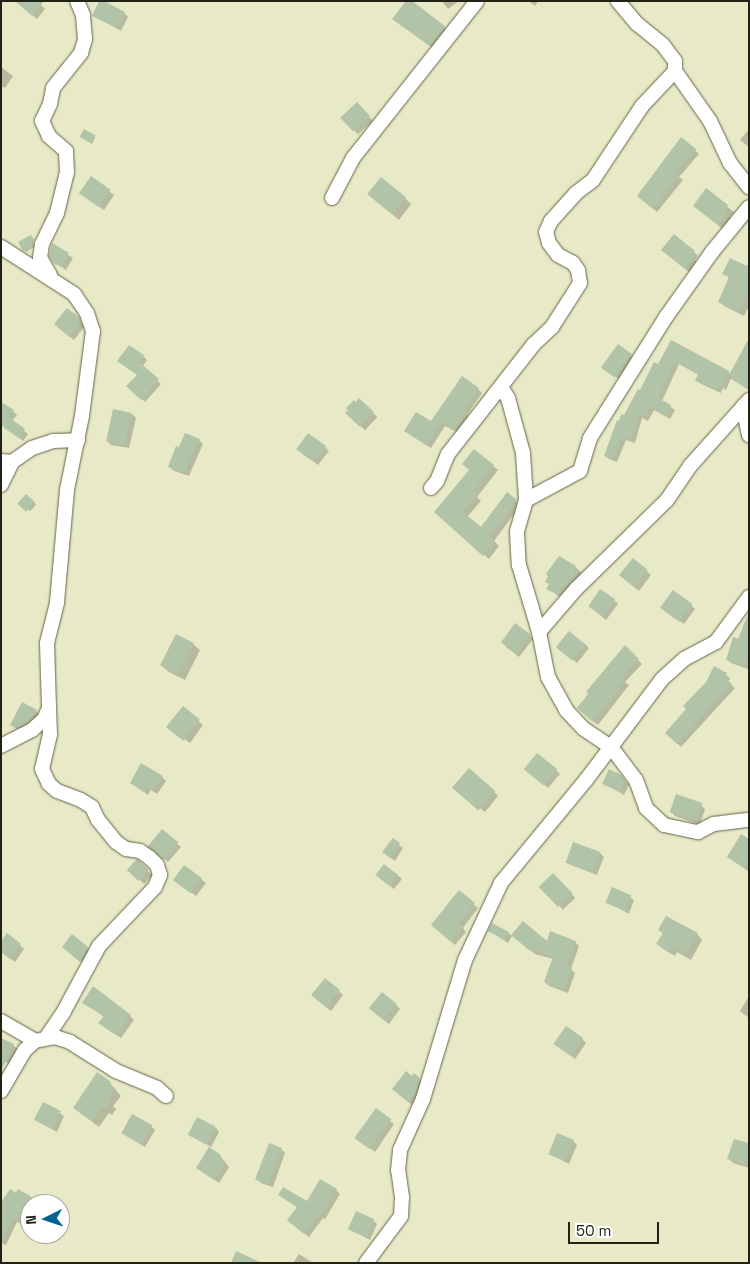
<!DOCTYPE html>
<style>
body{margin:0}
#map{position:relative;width:750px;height:1264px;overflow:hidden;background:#e7e9c7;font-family:"Space Grotesk",sans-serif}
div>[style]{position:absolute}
.shadow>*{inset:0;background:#0003;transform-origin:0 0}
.building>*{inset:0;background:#b1c4a7;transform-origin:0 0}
.roads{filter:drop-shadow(0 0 1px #646447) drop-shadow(0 0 1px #646447)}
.minor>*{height:14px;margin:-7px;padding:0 7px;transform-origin:7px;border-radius:7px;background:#fff}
span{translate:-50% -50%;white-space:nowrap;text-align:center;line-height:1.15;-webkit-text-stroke:5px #fff;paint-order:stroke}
.frame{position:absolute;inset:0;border:2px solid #222216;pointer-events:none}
.north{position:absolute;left:20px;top:1194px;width:50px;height:50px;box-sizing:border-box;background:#fff;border:1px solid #a7a7a2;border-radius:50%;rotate:266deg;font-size:14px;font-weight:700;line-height:20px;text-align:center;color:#222216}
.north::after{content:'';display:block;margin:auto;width:18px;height:22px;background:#006392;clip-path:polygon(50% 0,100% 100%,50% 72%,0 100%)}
.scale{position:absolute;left:568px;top:1222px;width:91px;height:22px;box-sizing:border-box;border:2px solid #222216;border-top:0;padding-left:6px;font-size:15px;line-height:18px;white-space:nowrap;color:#222216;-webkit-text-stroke:4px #fff;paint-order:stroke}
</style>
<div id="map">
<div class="shadow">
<div style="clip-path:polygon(37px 1px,45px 9px,37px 19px,20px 5px)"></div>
<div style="clip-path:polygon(442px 1px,459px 1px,448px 9px)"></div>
<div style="clip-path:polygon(529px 1px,538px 1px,535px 6px)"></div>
<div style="clip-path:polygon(124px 13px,128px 17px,121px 31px,93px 15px)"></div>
<div style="clip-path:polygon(398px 23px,444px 27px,448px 31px,434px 49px)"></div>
<div style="clip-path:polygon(1px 67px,13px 76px,5px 88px,1px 86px)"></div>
<div style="left:357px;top:104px;width:23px;height:20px;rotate:47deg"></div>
<div style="clip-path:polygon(749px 129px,749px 147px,740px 140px)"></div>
<div style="clip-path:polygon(94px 136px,95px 138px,92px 144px,82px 138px)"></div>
<div style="clip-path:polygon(695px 150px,699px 154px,679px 177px,683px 180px,657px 212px,643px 200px)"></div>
<div style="clip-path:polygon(91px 177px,114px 195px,104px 210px,85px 197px)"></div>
<div style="clip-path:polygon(706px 190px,734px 212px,730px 217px,732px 220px,724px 230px,694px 206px)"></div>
<div style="clip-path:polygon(369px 195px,405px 198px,411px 204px,399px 220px)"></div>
<div style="clip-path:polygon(32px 238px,34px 247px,26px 252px,24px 250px)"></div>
<div style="clip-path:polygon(53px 245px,73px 258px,66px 270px,54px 262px)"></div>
<div style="clip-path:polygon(694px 252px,698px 256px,695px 260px,697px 262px,689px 272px,667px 254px)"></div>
<div style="clip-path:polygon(749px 262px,749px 306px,744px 316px,724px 306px,719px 301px,730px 279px,724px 273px,746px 267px)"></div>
<div style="clip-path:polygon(79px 319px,84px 327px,74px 340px,59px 328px)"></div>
<div style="clip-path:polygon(671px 341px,728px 372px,749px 386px,747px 389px,731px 378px,726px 390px,723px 388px,721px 393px,701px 384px,697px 380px,699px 375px,679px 364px,662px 401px,675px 410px,670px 419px,654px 410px,648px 421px,642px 418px,635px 443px,626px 440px,617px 462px,609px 459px,605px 455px,620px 422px,658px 366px)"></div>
<div style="clip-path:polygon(618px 346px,636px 359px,622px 381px,608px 371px)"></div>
<div style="clip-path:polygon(143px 356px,147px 360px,142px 367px,161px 384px,145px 402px,128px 386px,138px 375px,123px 364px)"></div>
<div style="clip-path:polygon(478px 389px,482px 393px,467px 415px,470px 417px,459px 433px,445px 426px,431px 448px,410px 435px,431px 423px)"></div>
<div style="left:359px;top:400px;width:25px;height:18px;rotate:43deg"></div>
<div style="clip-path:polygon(13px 411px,17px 415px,12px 421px,28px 434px,23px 441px,1px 424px)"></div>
<div style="clip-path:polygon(132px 414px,136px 418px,129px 448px,111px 445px,107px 441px)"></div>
<div style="clip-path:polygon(199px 440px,203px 444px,189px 476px,174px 471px,170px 467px,180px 449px)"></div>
<div style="clip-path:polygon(325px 447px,329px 451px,318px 465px,301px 453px)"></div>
<div style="clip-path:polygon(493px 466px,498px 470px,477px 497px,481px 501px,467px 517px,481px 529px,507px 494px,520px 506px,494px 541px,499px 546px,489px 559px,440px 516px,470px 470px)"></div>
<div style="left:26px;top:496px;width:13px;height:9px;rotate:39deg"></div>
<div style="clip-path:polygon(633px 559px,651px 575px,639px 591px,624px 579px)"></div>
<div style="clip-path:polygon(575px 567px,582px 573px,565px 601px,548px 588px)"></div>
<div style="clip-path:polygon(614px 600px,618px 604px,606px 620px,589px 606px)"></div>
<div style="clip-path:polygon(691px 605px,695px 609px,684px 624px,666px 612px)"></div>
<div style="clip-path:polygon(745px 621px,749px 622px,748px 669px,731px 663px,727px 659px,739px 640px)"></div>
<div style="clip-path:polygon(529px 635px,533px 639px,519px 657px,505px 646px)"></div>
<div style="clip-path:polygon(193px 644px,200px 650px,185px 680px,169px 672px,162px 666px)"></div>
<div style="clip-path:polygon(585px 644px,589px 648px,577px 663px,562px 651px)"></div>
<div style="clip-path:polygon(625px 647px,642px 664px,625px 682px,629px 685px,598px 725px,582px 712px,590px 694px)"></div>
<div style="clip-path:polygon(715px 668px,730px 678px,728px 682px,735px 688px,681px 747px,666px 733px,688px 709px,707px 683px)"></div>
<div style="clip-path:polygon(36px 711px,40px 715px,21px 732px,11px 725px)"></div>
<div style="clip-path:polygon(198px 721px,203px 725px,190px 743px,173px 731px)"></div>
<div style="clip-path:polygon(556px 770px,560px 774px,548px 788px,530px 772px)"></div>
<div style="clip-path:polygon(621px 776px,629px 785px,624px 795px,603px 783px)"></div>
<div style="clip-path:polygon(162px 777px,166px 781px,157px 794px,151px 790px,148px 795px,131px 782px)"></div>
<div style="clip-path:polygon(459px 792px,494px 792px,498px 796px,485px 812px)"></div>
<div style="clip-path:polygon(701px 805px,705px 809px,700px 825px,675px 816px,671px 812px)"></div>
<div style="clip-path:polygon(162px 830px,181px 847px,168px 862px,153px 849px)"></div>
<div style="clip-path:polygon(393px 840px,403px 848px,395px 861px,388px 856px)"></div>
<div style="clip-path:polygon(749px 841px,749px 869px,748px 871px,728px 857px)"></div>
<div style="clip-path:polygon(600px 853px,604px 857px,597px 875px,571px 865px,567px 861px)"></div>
<div style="left:137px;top:861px;width:21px;height:12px;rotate:43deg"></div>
<div style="clip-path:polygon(384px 865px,402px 879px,394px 889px,381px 879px)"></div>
<div style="clip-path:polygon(185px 866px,206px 883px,196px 896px,179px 884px)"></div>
<div style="left:553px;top:875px;width:32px;height:17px;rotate:46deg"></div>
<div style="clip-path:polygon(613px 888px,634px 900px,629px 914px,607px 901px)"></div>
<div style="clip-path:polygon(459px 892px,478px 908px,463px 928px,466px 932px,455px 945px,436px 929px)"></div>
<div style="clip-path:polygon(660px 930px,697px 934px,702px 940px,691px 960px,677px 952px,675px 956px,663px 949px,658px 944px,663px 934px)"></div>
<div style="clip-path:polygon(490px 931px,508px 933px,512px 936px,508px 943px)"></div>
<div style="clip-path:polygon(7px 935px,24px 949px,15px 962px,1px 952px)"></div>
<div style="clip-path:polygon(72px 936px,92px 952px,85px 965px,68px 951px)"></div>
<div style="clip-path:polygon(517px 939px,547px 943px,575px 942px,579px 946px,571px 969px,575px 973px,568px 993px,549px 986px,545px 982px,553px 959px,535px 954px)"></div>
<div style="clip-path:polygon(325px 979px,343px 995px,331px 1011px,316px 999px)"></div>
<div style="clip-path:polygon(749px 996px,749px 1018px,740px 1011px)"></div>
<div style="clip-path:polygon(84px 1002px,130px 1016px,134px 1020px,121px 1038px,104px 1027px,104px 1017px)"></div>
<div style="clip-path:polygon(396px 1005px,400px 1009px,389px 1024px,375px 1013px)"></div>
<div style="clip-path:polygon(582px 1039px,586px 1043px,575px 1059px,555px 1044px)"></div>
<div style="clip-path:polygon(13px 1045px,17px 1049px,10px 1064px,1px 1060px)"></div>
<div style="clip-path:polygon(412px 1077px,419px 1079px,424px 1083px,420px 1096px,412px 1105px,397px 1093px)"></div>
<div style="clip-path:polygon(110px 1083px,121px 1096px,113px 1106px,116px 1109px,112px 1115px,109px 1113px,99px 1127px,74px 1108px)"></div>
<div style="clip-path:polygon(44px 1104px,64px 1116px,57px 1132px,36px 1120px)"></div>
<div style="clip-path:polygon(376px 1110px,394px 1124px,375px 1152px,360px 1141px)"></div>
<div style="clip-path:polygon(151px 1126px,155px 1130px,145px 1147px,123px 1134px)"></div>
<div style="clip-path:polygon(216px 1128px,219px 1132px,210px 1149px,220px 1156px,229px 1167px,219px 1183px,198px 1168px,211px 1147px,190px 1135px)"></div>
<div style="clip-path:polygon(573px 1141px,577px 1145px,569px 1164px,550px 1154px)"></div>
<div style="clip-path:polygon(749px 1145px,749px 1168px,733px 1163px,729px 1159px)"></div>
<div style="clip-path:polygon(281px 1149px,285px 1153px,273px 1187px,261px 1183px,257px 1179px)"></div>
<div style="clip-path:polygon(336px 1190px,340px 1194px,325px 1219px,323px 1218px,309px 1237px,293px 1224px,298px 1208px,280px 1195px,307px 1203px)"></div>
<div style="clip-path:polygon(16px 1195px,31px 1198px,35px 1202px,30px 1204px,30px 1210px,21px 1224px,17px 1222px,6px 1245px,1px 1243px)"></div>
<div style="clip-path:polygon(373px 1220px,377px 1224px,370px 1240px,350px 1229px)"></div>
<div style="clip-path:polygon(299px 1254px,313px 1263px,293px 1263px)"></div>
</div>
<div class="building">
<div style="clip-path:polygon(15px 1px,44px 1px,32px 16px)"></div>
<div style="clip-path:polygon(99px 1px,104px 1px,125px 12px,117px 28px,92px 16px)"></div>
<div style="clip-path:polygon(406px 1px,412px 1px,445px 26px,430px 46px,392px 19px)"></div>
<div style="left:357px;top:102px;width:19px;height:23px;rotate:47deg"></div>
<div style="left:84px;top:129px;width:13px;height:9px;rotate:29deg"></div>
<div style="clip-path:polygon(681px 137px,696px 149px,676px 172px,680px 175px,653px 209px,637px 196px)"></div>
<div style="left:91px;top:176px;width:24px;height:21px;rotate:35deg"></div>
<div style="left:381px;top:177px;width:32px;height:22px;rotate:39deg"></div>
<div style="clip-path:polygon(706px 188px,728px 205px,724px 211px,727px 213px,718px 225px,693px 206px)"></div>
<div style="clip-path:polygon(674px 234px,695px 251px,692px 255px,694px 257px,685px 269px,661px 250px)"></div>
<div style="clip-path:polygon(31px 235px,34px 240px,33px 246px,23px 251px,18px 242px)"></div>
<div style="clip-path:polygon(52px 243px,69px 253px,61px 267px,53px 263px,49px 256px)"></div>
<div style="clip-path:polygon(730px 258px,749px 267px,749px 291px,739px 312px,718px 302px,729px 277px,722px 274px)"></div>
<div style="clip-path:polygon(67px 308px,80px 318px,81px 322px,69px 337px,54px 324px)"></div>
<div style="clip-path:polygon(749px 338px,749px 390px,728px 377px)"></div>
<div style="clip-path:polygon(671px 340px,729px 371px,722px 387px,719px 385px,717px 390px,695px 381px,698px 374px,675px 362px,658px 398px,671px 405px,666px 416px,650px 407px,644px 418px,639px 415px,631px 440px,622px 437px,613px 459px,604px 456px,617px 420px,619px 421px,621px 414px,624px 415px,638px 389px,640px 390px,654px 362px,658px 364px)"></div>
<div style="left:618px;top:344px;width:17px;height:29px;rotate:36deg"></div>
<div style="clip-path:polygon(129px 345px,144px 355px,139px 362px,159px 379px,141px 400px,126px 386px,137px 375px,117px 361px)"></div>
<div style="clip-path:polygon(462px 376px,479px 388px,464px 411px,466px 412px,455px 430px,441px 423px,427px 445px,404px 431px,416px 412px,431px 421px)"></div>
<div style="clip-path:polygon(359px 398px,374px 412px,360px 427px,345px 413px,348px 410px,346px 408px,354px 400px,356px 402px)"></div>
<div style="clip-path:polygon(1px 402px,14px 410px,9px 417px,25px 429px,19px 438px,4px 428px,4px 425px,1px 429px)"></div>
<div style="left:113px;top:409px;width:19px;height:33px;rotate:12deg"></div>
<div style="clip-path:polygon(185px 433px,200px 439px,184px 473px,168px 467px,176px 446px,179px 447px)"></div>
<div style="left:308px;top:433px;width:22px;height:20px;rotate:36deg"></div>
<div style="clip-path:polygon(474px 449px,494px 465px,473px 492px,477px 495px,463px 512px,481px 527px,507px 492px,517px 500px,490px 536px,495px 541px,483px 556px,434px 512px,469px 470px,462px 464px)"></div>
<div style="left:26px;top:494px;width:12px;height:13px;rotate:42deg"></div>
<div style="clip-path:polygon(559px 556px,576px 566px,574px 570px,576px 572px,571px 582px,566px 587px,563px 586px,558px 595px,546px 589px,549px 584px,545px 582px,548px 576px,546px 574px)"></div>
<div style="left:633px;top:558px;width:19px;height:22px;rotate:39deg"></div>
<div style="left:600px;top:589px;width:18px;height:21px;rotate:34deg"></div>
<div style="left:673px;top:590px;width:24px;height:22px;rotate:36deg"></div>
<div style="clip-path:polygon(749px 612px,749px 652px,744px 666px,726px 660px,733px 637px,738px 639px)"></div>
<div style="left:515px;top:623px;width:19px;height:24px;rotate:36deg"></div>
<div style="left:569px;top:631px;width:21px;height:21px;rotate:39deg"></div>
<div style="left:176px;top:634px;width:20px;height:35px;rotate:27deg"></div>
<div style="clip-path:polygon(625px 645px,639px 659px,622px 677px,626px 680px,593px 722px,577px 708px,588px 694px,586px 692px)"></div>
<div style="clip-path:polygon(714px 666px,727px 673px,725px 678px,732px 684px,677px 744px,665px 733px,686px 709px,683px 706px,706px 682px)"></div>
<div style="clip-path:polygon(22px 702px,37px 710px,27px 723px,16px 728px,10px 725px)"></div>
<div style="left:183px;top:706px;width:22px;height:27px;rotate:39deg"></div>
<div style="left:537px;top:753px;width:26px;height:21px;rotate:39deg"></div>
<div style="clip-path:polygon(141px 763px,163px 776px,153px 791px,147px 787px,144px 792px,130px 783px)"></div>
<div style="left:469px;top:768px;width:35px;height:26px;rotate:41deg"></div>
<div style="clip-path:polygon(609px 769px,621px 775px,625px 780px,620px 792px,602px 784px)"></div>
<div style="left:676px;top:794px;width:28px;height:19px;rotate:19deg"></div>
<div style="left:162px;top:829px;width:21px;height:23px;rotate:39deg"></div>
<div style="clip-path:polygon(741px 834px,749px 839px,749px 859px,744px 868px,727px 857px)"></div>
<div style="clip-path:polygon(393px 838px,400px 843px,390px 858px,382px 852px)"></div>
<div style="left:573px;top:842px;width:29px;height:22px;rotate:20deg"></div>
<div style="left:137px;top:859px;width:16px;height:15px;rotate:43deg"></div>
<div style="left:384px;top:864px;width:18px;height:14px;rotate:38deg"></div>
<div style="left:184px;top:865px;width:22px;height:19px;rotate:36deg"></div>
<div style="left:553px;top:873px;width:28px;height:20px;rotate:46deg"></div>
<div style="left:612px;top:887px;width:21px;height:17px;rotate:23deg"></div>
<div style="clip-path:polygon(459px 890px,475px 903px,459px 924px,463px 927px,451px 942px,431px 925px)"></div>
<div style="clip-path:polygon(666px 916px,698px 933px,686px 955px,672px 948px,669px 952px,656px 944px,663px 933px,658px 930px)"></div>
<div style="clip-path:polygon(523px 921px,547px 941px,550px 931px,576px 941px,567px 967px,572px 968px,564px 990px,544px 982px,553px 957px,531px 949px,530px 951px,511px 935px)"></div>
<div style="left:492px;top:923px;width:19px;height:9px;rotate:28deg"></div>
<div style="clip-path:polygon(7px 933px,21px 944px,10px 959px,1px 952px,1px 941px)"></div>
<div style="clip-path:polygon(72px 934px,88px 947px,80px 962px,62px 947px)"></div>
<div style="left:325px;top:978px;width:19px;height:22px;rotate:39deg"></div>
<div style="clip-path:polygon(93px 986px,131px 1015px,116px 1035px,98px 1023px,104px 1016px,82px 1003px)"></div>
<div style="left:382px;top:992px;width:19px;height:21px;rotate:39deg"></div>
<div style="left:566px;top:1026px;width:21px;height:22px;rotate:35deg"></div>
<div style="clip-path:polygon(1px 1038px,14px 1044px,1px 1071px)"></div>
<div style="clip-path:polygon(406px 1071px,412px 1076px,414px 1073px,420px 1078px,416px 1092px,408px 1102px,392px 1089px)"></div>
<div style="clip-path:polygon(97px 1072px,111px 1082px,110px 1085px,115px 1088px,108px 1099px,111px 1101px,105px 1109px,102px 1107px,92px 1121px,73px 1108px)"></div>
<div style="left:43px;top:1102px;width:20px;height:20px;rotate:27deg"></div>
<div style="left:376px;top:1108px;width:19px;height:37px;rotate:36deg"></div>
<div style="left:132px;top:1114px;width:23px;height:22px;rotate:29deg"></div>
<div style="left:197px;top:1117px;width:21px;height:20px;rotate:28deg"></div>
<div style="left:557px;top:1133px;width:18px;height:23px;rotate:22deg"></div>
<div style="clip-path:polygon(734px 1139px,749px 1143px,749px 1155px,746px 1165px,727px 1159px)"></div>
<div style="left:269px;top:1143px;width:14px;height:39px;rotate:21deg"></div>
<div style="clip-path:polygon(209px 1147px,221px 1155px,219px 1158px,226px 1162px,214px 1180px,196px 1168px)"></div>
<div style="clip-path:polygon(320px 1179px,337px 1189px,321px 1216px,319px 1215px,304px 1234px,287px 1220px,297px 1207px,278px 1195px,283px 1187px,307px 1201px)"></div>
<div style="clip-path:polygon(10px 1189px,16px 1193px,18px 1189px,32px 1197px,16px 1221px,13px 1219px,1px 1244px,1px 1202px)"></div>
<div style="left:356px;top:1211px;width:20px;height:20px;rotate:24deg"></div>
<div style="clip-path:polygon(236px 1251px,262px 1263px,231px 1263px)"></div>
</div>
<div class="roads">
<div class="minor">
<div style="left:675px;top:71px;width:61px;rotate:55deg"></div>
<div style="left:710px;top:121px;width:47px;rotate:64.5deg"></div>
<div style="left:730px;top:163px;width:31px;rotate:52deg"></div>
<div style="left:332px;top:198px;width:45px;rotate:-62.3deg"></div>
<div style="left:353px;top:158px;width:200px;rotate:-51.7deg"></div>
<div style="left:1px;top:247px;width:87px;rotate:32.8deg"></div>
<div style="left:74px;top:294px;width:23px;rotate:56deg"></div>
<div style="left:87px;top:313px;width:19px;rotate:72deg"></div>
<div style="left:93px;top:331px;width:86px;rotate:97.4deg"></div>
<div style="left:82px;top:416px;width:76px;rotate:101.5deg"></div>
<div style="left:67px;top:490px;width:113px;rotate:95.1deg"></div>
<div style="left:57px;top:603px;width:41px;rotate:104deg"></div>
<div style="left:47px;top:643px;width:65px;rotate:88.2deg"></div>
<div style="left:49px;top:708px;width:12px;rotate:114deg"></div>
<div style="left:44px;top:719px;width:16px;rotate:137deg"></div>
<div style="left:32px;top:730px;width:35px;rotate:153deg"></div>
<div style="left:50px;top:275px;width:20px;rotate:-120deg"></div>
<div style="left:40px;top:258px;width:14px;rotate:-82deg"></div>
<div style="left:42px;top:244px;width:34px;rotate:-64deg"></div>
<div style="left:57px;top:213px;width:42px;rotate:-76.3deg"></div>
<div style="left:67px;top:172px;width:21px;rotate:-93deg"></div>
<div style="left:66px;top:151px;width:23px;rotate:-139deg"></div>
<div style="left:49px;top:136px;width:17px;rotate:-115deg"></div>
<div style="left:42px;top:121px;width:19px;rotate:-65deg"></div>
<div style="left:50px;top:104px;width:16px;rotate:-79deg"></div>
<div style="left:53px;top:88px;width:45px;rotate:-51.3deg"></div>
<div style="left:81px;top:53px;width:15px;rotate:-74deg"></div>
<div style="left:85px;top:39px;width:24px;rotate:-95deg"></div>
<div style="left:83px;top:15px;width:15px;rotate:-113deg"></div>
<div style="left:501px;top:387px;width:13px;rotate:58deg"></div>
<div style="left:508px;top:398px;width:57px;rotate:74.7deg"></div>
<div style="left:523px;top:453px;width:47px;rotate:86.3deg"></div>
<div style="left:526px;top:500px;width:33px;rotate:106deg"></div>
<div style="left:517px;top:532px;width:33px;rotate:87deg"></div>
<div style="left:519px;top:565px;width:70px;rotate:73.4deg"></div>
<div style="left:539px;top:632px;width:46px;rotate:78.7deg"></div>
<div style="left:548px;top:677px;width:38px;rotate:61deg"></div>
<div style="left:566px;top:710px;width:26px;rotate:47deg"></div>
<div style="left:584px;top:729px;width:32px;rotate:34deg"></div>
<div style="left:611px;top:747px;width:41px;rotate:52.9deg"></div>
<div style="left:636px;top:780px;width:30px;rotate:70deg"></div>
<div style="left:646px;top:808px;width:25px;rotate:43deg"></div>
<div style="left:664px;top:825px;width:35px;rotate:12deg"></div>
<div style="left:698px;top:832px;width:18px;rotate:-27deg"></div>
<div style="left:714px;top:824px;width:35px;rotate:-7deg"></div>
<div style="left:743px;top:407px;width:29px;rotate:78deg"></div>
<div style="left:1px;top:461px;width:11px;rotate:5deg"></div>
<div style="left:12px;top:462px;width:24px;rotate:-35deg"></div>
<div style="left:32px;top:448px;width:22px;rotate:-18deg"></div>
<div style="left:53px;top:441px;width:25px;rotate:-2deg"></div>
<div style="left:1px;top:485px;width:25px;rotate:-64deg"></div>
<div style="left:431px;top:488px;width:9px;rotate:-49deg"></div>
<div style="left:437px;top:481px;width:29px;rotate:-68deg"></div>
<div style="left:448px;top:454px;width:140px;rotate:-52deg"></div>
<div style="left:534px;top:344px;width:25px;rotate:-43deg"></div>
<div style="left:552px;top:327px;width:52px;rotate:-57.5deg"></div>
<div style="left:580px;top:283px;width:13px;rotate:-99deg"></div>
<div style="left:578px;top:270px;width:9px;rotate:-126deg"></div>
<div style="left:573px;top:263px;width:17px;rotate:-152deg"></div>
<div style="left:558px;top:255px;width:15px;rotate:-127deg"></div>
<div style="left:549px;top:243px;width:11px;rotate:-105deg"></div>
<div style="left:546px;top:232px;width:12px;rotate:-66deg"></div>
<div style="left:551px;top:221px;width:38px;rotate:-48deg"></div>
<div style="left:576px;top:193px;width:21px;rotate:-37deg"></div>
<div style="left:593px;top:180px;width:89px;rotate:-56.5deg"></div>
<div style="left:642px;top:106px;width:48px;rotate:-46.7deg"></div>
<div style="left:675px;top:71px;width:10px;rotate:-90deg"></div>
<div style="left:675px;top:61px;width:21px;rotate:-127deg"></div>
<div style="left:662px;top:44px;width:32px;rotate:-141deg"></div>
<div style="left:637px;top:24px;width:30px;rotate:-130deg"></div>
<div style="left:526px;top:500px;width:61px;rotate:-28.2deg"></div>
<div style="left:580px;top:471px;width:34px;rotate:-73deg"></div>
<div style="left:590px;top:438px;width:143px;rotate:-57.9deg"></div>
<div style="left:666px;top:317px;width:80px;rotate:-54.7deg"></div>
<div style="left:712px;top:252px;width:58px;rotate:-50.6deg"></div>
<div style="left:539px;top:632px;width:57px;rotate:-49.3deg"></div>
<div style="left:576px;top:589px;width:127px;rotate:-44.4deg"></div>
<div style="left:667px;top:500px;width:41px;rotate:-55.9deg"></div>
<div style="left:690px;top:466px;width:89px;rotate:-48.2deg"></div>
<div style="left:1px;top:1021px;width:39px;rotate:30deg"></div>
<div style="left:46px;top:1038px;width:32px;rotate:-56deg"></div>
<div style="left:64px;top:1011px;width:74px;rotate:-61.7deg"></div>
<div style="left:99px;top:946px;width:81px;rotate:-46.5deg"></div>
<div style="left:155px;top:887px;width:13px;rotate:-67deg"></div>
<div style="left:160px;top:875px;width:10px;rotate:-107deg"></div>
<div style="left:157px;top:865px;width:10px;rotate:-135deg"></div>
<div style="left:150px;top:858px;width:12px;rotate:-145deg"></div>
<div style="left:140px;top:851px;width:14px;rotate:-172deg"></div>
<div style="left:126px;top:849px;width:12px;rotate:-145deg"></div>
<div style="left:116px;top:842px;width:28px;rotate:-129deg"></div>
<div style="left:98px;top:820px;width:14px;rotate:-115deg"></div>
<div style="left:92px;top:807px;width:13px;rotate:-148deg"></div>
<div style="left:81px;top:800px;width:26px;rotate:-159deg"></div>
<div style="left:57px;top:791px;width:11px;rotate:-139deg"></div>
<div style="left:49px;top:784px;width:17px;rotate:-115deg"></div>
<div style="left:42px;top:769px;width:35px;rotate:-77deg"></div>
<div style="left:50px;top:735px;width:26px;rotate:-92deg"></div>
<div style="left:1px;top:1091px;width:48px;rotate:-59.7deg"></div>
<div style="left:25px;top:1050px;width:13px;rotate:-42deg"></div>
<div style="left:35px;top:1041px;width:20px;rotate:-11deg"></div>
<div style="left:55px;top:1037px;width:16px;rotate:18deg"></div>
<div style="left:70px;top:1042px;width:54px;rotate:32.2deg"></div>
<div style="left:116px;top:1071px;width:44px;rotate:22.5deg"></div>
<div style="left:157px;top:1088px;width:12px;rotate:42deg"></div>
<div style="left:366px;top:1263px;width:59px;rotate:-53.3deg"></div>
<div style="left:401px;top:1216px;width:19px;rotate:-87deg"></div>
<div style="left:402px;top:1197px;width:27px;rotate:-98deg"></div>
<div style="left:398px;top:1170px;width:20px;rotate:-84deg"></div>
<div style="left:400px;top:1150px;width:56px;rotate:-65.7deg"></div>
<div style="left:423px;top:1099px;width:145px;rotate:-73.2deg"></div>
<div style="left:465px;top:960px;width:85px;rotate:-64.9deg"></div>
<div style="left:501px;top:883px;width:134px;rotate:-50.5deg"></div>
<div style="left:586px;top:780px;width:126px;rotate:-53deg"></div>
<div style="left:662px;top:679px;width:30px;rotate:-42deg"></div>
<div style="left:684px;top:659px;width:36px;rotate:-28deg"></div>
<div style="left:716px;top:642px;width:56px;rotate:-53.7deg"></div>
</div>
</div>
<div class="frame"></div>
<div class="north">N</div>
<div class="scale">50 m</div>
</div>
